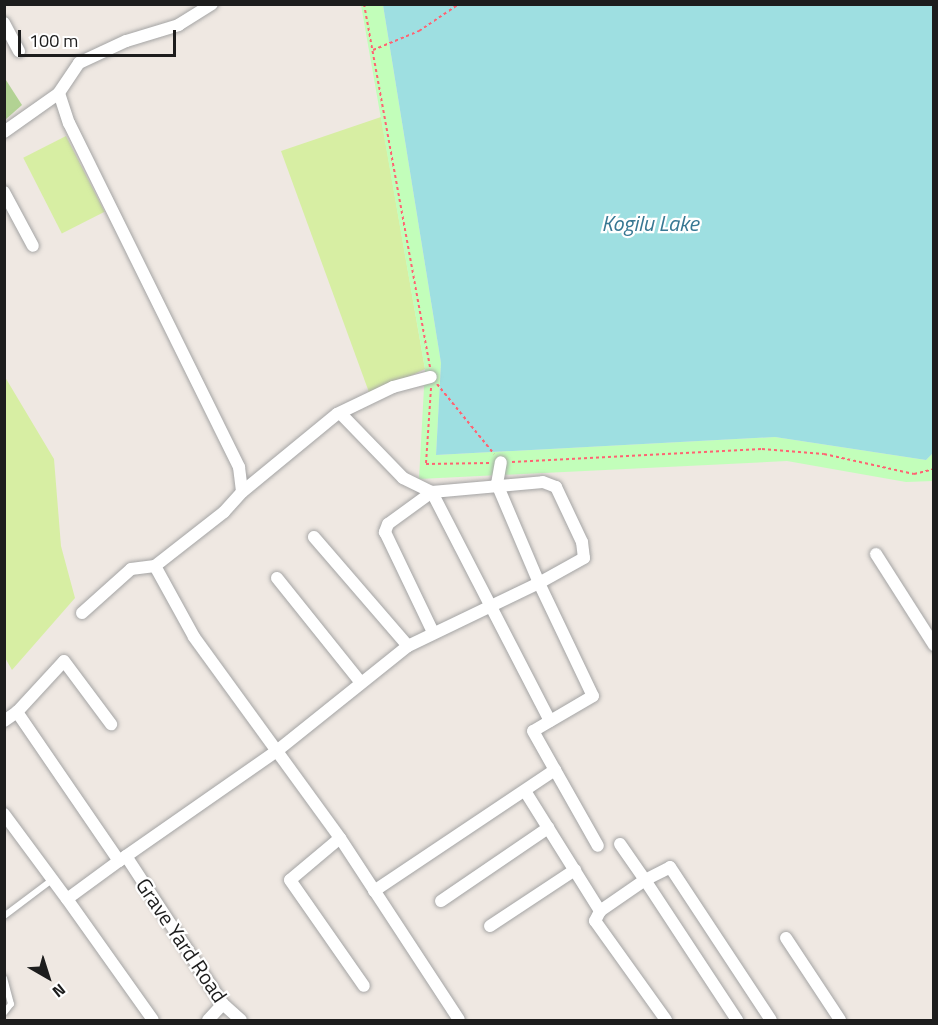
<!DOCTYPE html>
<style>
body{margin:0}
#map{position:relative;width:938px;height:1025px;overflow:hidden;background:#efe8e2;font-family:"Titillium Web",sans-serif}
div>[style]{position:absolute}
.grass>*{inset:0;background:#d7eea3;transform-origin:0 0}
.forest>*{inset:0;background:#b2d293}
.park>*{inset:0;background:#c2feba}
.water>*{inset:0;background:#9edfe1}
.path>*{height:2px;margin-top:-1px;transform-origin:0;background:repeating-linear-gradient(90deg,#ff6372 0 3px,transparent 0 6px)}
.roads{filter:drop-shadow(0 0 2px #a4a4a4) drop-shadow(0 0 2px #a4a4a4)}
.lane>*{height:6px;margin:-3px;padding:0 3px;transform-origin:3px;border-radius:3px;background:#fff}
.street>*{height:12px;margin:-6px;padding:0 6px;transform-origin:6px;border-radius:6px;background:#fff}
span{translate:-50% -50%;white-space:nowrap;text-align:center;line-height:1.15;-webkit-text-stroke:4.5px #fff;paint-order:stroke}
.street-label{font-size:21px;color:#1d1d1d}
.water-label{font-size:22px;color:#387893;font-style:italic}
.frame{position:absolute;inset:0;border:6px solid #1d1d1d;pointer-events:none}
.north{position:absolute;left:18px;top:947px;width:60px;height:60px;-webkit-text-stroke:4px #fff;paint-order:stroke;rotate:141deg;font-size:16px;font-weight:700;line-height:24px;text-align:center;color:#1d1d1d}
.north::after{content:'';display:block;margin:auto;width:21px;height:27px;background:#1d1d1d;clip-path:polygon(50% 0,100% 100%,50% 72%,0 100%)}
.scale{position:absolute;left:18px;top:30px;width:158px;height:27px;box-sizing:border-box;border:3px solid #1d1d1d;border-top:0;padding-left:8px;font-size:18px;line-height:21px;white-space:nowrap;color:#1d1d1d;-webkit-text-stroke:4px #fff;paint-order:stroke}
</style>
<div id="map">
<div class="grass">
<div style="clip-path:polygon(381px 117px,425px 369px,370px 395px,281px 151px)"></div>
<div style="left:66px;top:136px;width:85px;height:48px;rotate:63deg"></div>
<div style="clip-path:polygon(5px 377px,54px 459px,61px 546px,75px 598px,12px 670px,4px 656px)"></div>
</div>
<div class="forest">
<div style="clip-path:polygon(4px 77px,22px 105px,5px 120px,4px 120px)"></div>
</div>
<div class="park">
<div style="clip-path:polygon(361px 5px,383px 5px,441px 363px,436px 455px,775px 437px,926px 460px,933px 453px,933px 481px,906px 482px,787px 461px,419px 479px,425px 369px)"></div>
</div>
<div class="water">
<div style="clip-path:polygon(383px 5px,933px 5px,933px 453px,926px 460px,775px 437px,436px 455px,441px 363px)"></div>
</div>
<div class="path">
<div style="left:364px;top:4px;width:370px;rotate:79.7deg"></div>
<div style="left:373px;top:50px;width:50px;rotate:-22.4deg"></div>
<div style="left:419px;top:31px;width:48px;rotate:-34deg"></div>
<div style="left:437px;top:384px;width:90px;rotate:50.8deg"></div>
<div style="left:431px;top:388px;width:76px;rotate:93.8deg"></div>
<div style="left:426px;top:464px;width:63px;rotate:-0.9deg"></div>
<div style="left:512px;top:462px;width:250px;rotate:-3deg"></div>
<div style="left:762px;top:449px;width:62px;rotate:4.6deg"></div>
<div style="left:824px;top:454px;width:92px;rotate:12.5deg"></div>
<div style="left:914px;top:474px;width:21px;rotate:-14deg"></div>
</div>
<div class="roads">
<div class="lane">
<div style="left:4px;top:916px;width:60px;rotate:-36.9deg"></div>
<div style="left:4px;top:978px;width:27px;rotate:75deg"></div>
<div style="left:11px;top:1004px;width:11px;rotate:128deg"></div>
</div>
<div class="street">
<div style="left:212px;top:4px;width:39px;rotate:148deg"></div>
<div style="left:179px;top:25px;width:55px;rotate:163.2deg"></div>
<div style="left:126px;top:41px;width:52px;rotate:154.9deg"></div>
<div style="left:79px;top:63px;width:36px;rotate:124deg"></div>
<div style="left:59px;top:93px;width:32px;rotate:72deg"></div>
<div style="left:69px;top:123px;width:384px;rotate:63.7deg"></div>
<div style="left:239px;top:467px;width:25px;rotate:83deg"></div>
<div style="left:242px;top:492px;width:27px;rotate:132deg"></div>
<div style="left:224px;top:512px;width:88px;rotate:142deg"></div>
<div style="left:155px;top:566px;width:81px;rotate:61.2deg"></div>
<div style="left:194px;top:637px;width:248px;rotate:54deg"></div>
<div style="left:340px;top:838px;width:217px;rotate:56.8deg"></div>
<div style="left:4px;top:23px;width:32px;rotate:62deg"></div>
<div style="left:4px;top:132px;width:67px;rotate:-35.3deg"></div>
<div style="left:4px;top:192px;width:61px;rotate:61.8deg"></div>
<div style="left:343px;top:416px;width:86px;rotate:45.9deg"></div>
<div style="left:403px;top:478px;width:32px;rotate:26deg"></div>
<div style="left:242px;top:492px;width:123px;rotate:-39.4deg"></div>
<div style="left:337px;top:414px;width:62px;rotate:-25.7deg"></div>
<div style="left:393px;top:387px;width:39px;rotate:-15deg"></div>
<div style="left:432px;top:492px;width:54px;rotate:144deg"></div>
<div style="left:388px;top:524px;width:9px;rotate:111deg"></div>
<div style="left:385px;top:532px;width:111px;rotate:64.4deg"></div>
<div style="left:876px;top:554px;width:108px;rotate:57.5deg"></div>
<div style="left:277px;top:578px;width:134px;rotate:51.3deg"></div>
<div style="left:82px;top:613px;width:66px;rotate:-41.9deg"></div>
<div style="left:131px;top:569px;width:24px;rotate:-7deg"></div>
<div style="left:408px;top:646px;width:145px;rotate:-25.7deg"></div>
<div style="left:539px;top:583px;width:108px;rotate:-113deg"></div>
<div style="left:497px;top:484px;width:22px;rotate:-80deg"></div>
<div style="left:4px;top:721px;width:16px;rotate:-35deg"></div>
<div style="left:17px;top:712px;width:69px;rotate:-47.3deg"></div>
<div style="left:64px;top:661px;width:79px;rotate:53.3deg"></div>
<div style="left:550px;top:721px;width:258px;rotate:-117.3deg"></div>
<div style="left:432px;top:492px;width:111px;rotate:-5.1deg"></div>
<div style="left:543px;top:482px;width:14px;rotate:21deg"></div>
<div style="left:556px;top:487px;width:61px;rotate:64.7deg"></div>
<div style="left:582px;top:542px;width:16px;rotate:83deg"></div>
<div style="left:584px;top:558px;width:51px;rotate:150.9deg"></div>
<div style="left:539px;top:583px;width:125px;rotate:64.5deg"></div>
<div style="left:593px;top:696px;width:69px;rotate:149.7deg"></div>
<div style="left:533px;top:731px;width:45px;rotate:60.6deg"></div>
<div style="left:525px;top:791px;width:142px;rotate:58deg"></div>
<div style="left:4px;top:814px;width:106px;rotate:53.5deg"></div>
<div style="left:67px;top:899px;width:64px;rotate:-36.2deg"></div>
<div style="left:119px;top:861px;width:181px;rotate:-124.4deg"></div>
<div style="left:340px;top:838px;width:65px;rotate:140deg"></div>
<div style="left:290px;top:880px;width:129px;rotate:55.1deg"></div>
<div style="left:620px;top:844px;width:44px;rotate:55.2deg"></div>
<div style="left:645px;top:880px;width:28px;rotate:-27deg"></div>
<div style="left:670px;top:867px;width:183px;rotate:56.6deg"></div>
<div style="left:126px;top:856px;width:177px;rotate:56.8deg"></div>
<div style="left:223px;top:1004px;width:24px;rotate:42deg"></div>
<div style="left:119px;top:861px;width:194px;rotate:-34.9deg"></div>
<div style="left:278px;top:750px;width:166px;rotate:-38.7deg"></div>
<div style="left:408px;top:646px;width:144px;rotate:-130.8deg"></div>
<div style="left:374px;top:891px;width:218px;rotate:-33.8deg"></div>
<div style="left:555px;top:770px;width:87px;rotate:60.5deg"></div>
<div style="left:67px;top:899px;width:148px;rotate:54.6deg"></div>
<div style="left:441px;top:901px;width:130px;rotate:-34.3deg"></div>
<div style="left:490px;top:926px;width:102px;rotate:-33.4deg"></div>
<div style="left:786px;top:938px;width:98px;rotate:56.6deg"></div>
<div style="left:208px;top:1020px;width:22px;rotate:-47deg"></div>
<div style="left:666px;top:1020px;width:122px;rotate:-125.6deg"></div>
<div style="left:595px;top:921px;width:11px;rotate:-63deg"></div>
<div style="left:600px;top:911px;width:55px;rotate:-34.6deg"></div>
<div style="left:645px;top:880px;width:168px;rotate:56.7deg"></div>
</div>
</div>
<div class="street-label">
<span style="left:182px;top:940px;rotate:56deg">Grave Yard Road</span>
</div>
<div class="water-label">
<span style="left:650px;top:224px">Kogilu Lake</span>
</div>
<div class="frame"></div>
<div class="north">N</div>
<div class="scale">100 m</div>
</div>
